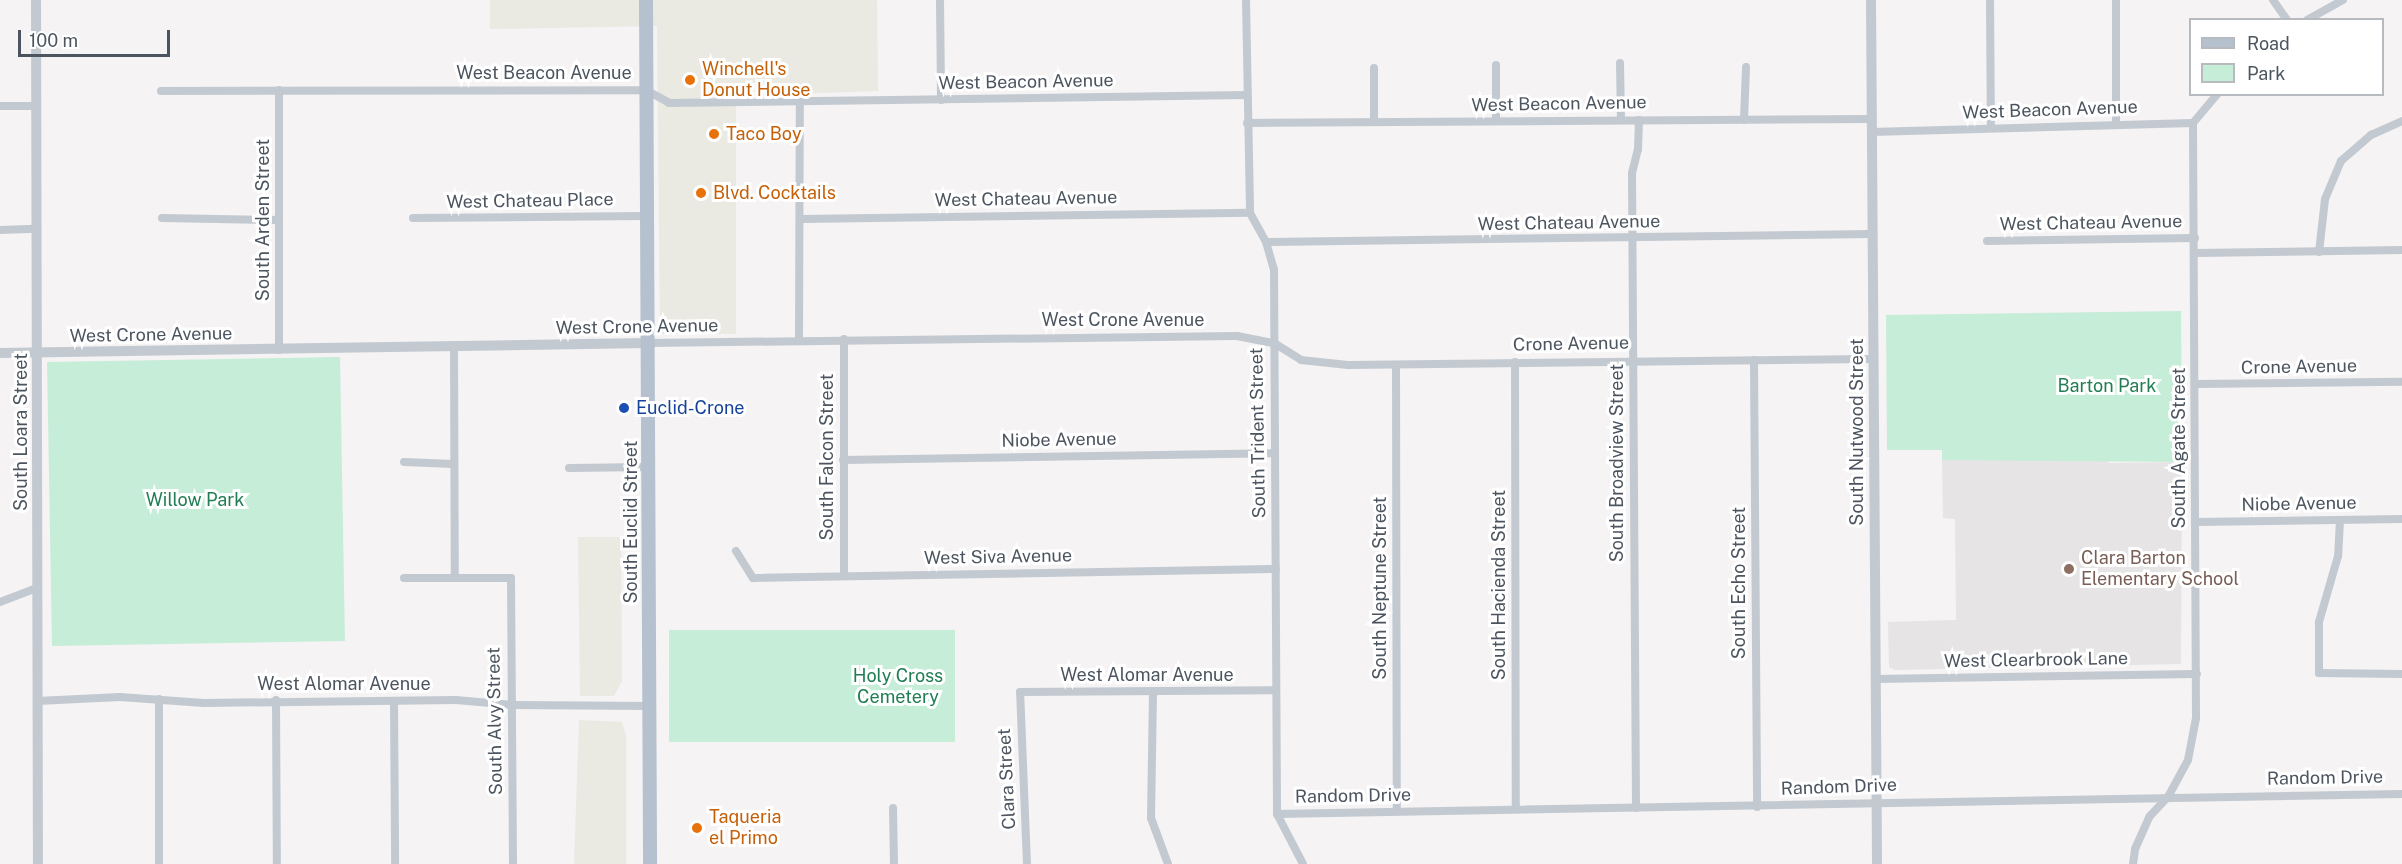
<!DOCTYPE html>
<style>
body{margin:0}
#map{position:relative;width:2402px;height:864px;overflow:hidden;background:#f5f3f3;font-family:"Public Sans",sans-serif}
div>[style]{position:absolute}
.commercial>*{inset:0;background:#eae9e2}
.education>*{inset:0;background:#e6e4e4}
.green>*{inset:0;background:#c6edd8;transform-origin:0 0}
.minor>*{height:8px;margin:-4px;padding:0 4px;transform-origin:4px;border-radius:4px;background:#c2c9d0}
.tertiary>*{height:10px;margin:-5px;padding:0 5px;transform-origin:5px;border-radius:5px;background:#c2c9d0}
.primary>*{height:14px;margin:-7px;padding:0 7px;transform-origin:7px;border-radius:7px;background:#b5c1ce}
.dots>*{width:16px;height:16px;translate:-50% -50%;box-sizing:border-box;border:3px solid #fff;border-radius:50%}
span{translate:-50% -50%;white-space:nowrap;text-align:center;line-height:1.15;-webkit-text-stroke:6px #fff;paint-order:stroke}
.food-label{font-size:18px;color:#c56008}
.left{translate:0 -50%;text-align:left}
.street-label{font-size:18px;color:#4c555f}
.park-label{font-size:18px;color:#207d54}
.transit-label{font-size:18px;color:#164399}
.education-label{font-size:18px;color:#785e54}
.legend{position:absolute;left:2189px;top:18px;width:195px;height:78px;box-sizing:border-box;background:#fff;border:2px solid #b7bbbf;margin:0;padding:8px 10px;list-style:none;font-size:18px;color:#4c555f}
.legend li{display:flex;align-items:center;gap:12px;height:30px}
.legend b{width:30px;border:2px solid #b7bbbf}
.scale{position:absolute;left:18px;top:30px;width:152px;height:27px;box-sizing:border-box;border:3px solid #4c555f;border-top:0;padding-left:8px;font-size:18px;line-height:21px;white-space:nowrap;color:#4c555f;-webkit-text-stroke:4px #fff;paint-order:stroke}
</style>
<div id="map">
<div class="commercial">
<div style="clip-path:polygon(490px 0,877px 0,878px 91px,736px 96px,736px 334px,660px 334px,657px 26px,490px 29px)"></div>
<div style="clip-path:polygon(578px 537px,621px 537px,622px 681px,614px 696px,580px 696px)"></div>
<div style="clip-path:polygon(579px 720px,622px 722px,626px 736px,626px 864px,574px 864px)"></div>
</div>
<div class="education">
<div style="clip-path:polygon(2107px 459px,2109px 463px,2182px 462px,2181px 664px,1895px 670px,1889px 667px,1888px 622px,1956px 620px,1955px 519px,1943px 518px,1942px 460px)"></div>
</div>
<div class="green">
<div style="clip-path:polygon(2181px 311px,2182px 462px,1942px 460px,1942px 450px,1887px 450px,1886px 315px)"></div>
<div style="left:340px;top:357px;width:284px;height:293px;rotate:89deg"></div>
<div style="left:955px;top:630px;width:112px;height:286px;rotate:90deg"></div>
</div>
<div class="minor">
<div style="left:940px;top:0;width:100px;rotate:89.4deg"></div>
<div style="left:1246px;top:0;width:213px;rotate:88.9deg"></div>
<div style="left:1250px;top:213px;width:33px;rotate:61deg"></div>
<div style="left:1266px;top:242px;width:29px;rotate:74deg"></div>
<div style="left:1274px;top:270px;width:544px;rotate:89.68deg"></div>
<div style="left:1277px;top:814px;width:56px;rotate:62.5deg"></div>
<div style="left:1990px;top:0;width:128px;rotate:89.6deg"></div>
<div style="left:2116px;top:0;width:125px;rotate:90deg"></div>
<div style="left:2273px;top:0;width:24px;rotate:55deg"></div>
<div style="left:2307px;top:20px;width:41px;rotate:-29.1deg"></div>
<div style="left:1620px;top:63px;width:57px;rotate:89deg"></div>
<div style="left:1496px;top:65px;width:56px;rotate:90deg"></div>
<div style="left:1374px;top:68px;width:54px;rotate:90deg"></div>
<div style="left:279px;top:90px;width:260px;rotate:90deg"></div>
<div style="left:161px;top:91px;width:485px;rotate:-0.1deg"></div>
<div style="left:646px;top:90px;width:26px;rotate:29deg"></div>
<div style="left:669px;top:103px;width:578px;rotate:-0.79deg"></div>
<div style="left:0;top:106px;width:36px"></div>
<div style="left:1744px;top:120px;width:53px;rotate:-87.8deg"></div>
<div style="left:1247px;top:123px;width:624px;rotate:-0.37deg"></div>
<div style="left:2193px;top:123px;width:38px;rotate:-50deg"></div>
<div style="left:1871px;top:132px;width:322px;rotate:-1.6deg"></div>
<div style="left:162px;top:218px;width:117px;rotate:1deg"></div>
<div style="left:413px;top:218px;width:234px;rotate:-0.5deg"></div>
<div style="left:802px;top:219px;width:448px;rotate:-0.8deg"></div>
<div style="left:0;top:230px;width:35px;rotate:-2deg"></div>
<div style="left:1987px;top:241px;width:208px;rotate:-0.8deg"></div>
<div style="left:1266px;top:242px;width:606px;rotate:-0.76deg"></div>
<div style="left:2319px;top:252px;width:53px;rotate:-83.5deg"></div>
<div style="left:2325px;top:199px;width:41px;rotate:-67.2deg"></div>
<div style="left:2341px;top:161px;width:40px;rotate:-41deg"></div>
<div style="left:2371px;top:135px;width:34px;rotate:-24deg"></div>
<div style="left:2195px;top:253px;width:207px;rotate:-0.8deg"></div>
<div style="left:799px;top:340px;width:238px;rotate:-89.8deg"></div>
<div style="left:648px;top:343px;width:589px;rotate:-0.68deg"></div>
<div style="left:1237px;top:336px;width:38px;rotate:11deg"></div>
<div style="left:1274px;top:343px;width:32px;rotate:32deg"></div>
<div style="left:1301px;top:360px;width:47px;rotate:6.1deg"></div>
<div style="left:1348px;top:365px;width:525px;rotate:-0.65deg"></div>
<div style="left:454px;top:347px;width:231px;rotate:89.8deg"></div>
<div style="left:1754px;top:360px;width:447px;rotate:89.6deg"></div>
<div style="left:1515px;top:362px;width:447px;rotate:89.9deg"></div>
<div style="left:1396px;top:365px;width:446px;rotate:89.9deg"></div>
<div style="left:2196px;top:384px;width:206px;rotate:-0.6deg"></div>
<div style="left:843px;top:460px;width:432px;rotate:-0.9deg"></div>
<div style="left:404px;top:462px;width:49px;rotate:2.3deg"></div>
<div style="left:569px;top:468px;width:80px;rotate:-0.7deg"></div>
<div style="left:2340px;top:520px;width:36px;rotate:93deg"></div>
<div style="left:2338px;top:556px;width:69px;rotate:106.1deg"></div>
<div style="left:2319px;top:622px;width:51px;rotate:90deg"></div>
<div style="left:2319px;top:673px;width:83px;rotate:0.7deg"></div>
<div style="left:2196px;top:522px;width:206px;rotate:-0.8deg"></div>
<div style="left:736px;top:551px;width:32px;rotate:58deg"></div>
<div style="left:753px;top:578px;width:523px;rotate:-0.99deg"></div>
<div style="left:844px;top:576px;width:237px;rotate:-90deg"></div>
<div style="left:404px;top:578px;width:107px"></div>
<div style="left:511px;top:578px;width:286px;rotate:89.6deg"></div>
<div style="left:0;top:602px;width:40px;rotate:-21deg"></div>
<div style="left:1875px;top:679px;width:322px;rotate:-0.9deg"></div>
<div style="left:1153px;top:692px;width:126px;rotate:90.9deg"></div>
<div style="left:1151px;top:818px;width:49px;rotate:69.7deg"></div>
<div style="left:159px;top:699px;width:165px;rotate:90deg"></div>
<div style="left:276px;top:700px;width:164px;rotate:89.7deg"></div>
<div style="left:37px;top:701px;width:83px;rotate:-2.8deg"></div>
<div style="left:120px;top:697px;width:84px;rotate:4.1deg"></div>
<div style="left:204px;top:703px;width:252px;rotate:-0.7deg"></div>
<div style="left:456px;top:700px;width:56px;rotate:5.1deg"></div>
<div style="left:512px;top:705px;width:138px;rotate:0.4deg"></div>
<div style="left:394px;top:701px;width:163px;rotate:89.6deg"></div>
<div style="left:893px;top:808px;width:56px;rotate:89deg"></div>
<div style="left:1636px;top:808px;width:635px;rotate:-90.36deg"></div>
<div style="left:1632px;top:173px;width:25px;rotate:-76deg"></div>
<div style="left:1638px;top:149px;width:29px;rotate:-88deg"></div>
<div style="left:1277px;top:814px;width:1125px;rotate:-1.02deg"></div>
<div style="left:1027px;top:864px;width:172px;rotate:-92.3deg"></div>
<div style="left:1020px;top:692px;width:255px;rotate:-0.4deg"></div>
<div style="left:2133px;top:864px;width:15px;rotate:-82deg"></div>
<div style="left:2135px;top:849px;width:36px;rotate:-66deg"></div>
<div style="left:2150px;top:816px;width:26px;rotate:-47deg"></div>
<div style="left:2168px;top:797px;width:42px;rotate:-61.6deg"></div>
<div style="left:2188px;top:760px;width:43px;rotate:-79.2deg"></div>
<div style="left:2196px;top:718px;width:595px;rotate:-90.29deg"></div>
</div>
<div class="tertiary">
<div style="left:36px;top:0;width:864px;rotate:89.87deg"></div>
<div style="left:1871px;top:0;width:864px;rotate:89.6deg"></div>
<div style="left:0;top:353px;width:648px;rotate:-0.88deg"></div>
</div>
<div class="primary">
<div style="left:646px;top:0;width:864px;rotate:89.73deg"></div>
</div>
<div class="dots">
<div style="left:690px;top:80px;background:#e8710a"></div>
<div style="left:714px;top:134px;background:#e8710a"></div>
<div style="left:701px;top:193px;background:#e8710a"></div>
<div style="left:624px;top:408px;background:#1a4fb4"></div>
<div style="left:2069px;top:569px;background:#8d6e63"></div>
<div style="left:697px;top:828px;background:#e8710a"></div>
</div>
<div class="food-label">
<span class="left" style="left:702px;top:80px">Winchell's<br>Donut House</span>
<span class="left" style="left:726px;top:134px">Taco Boy</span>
<span class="left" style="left:713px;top:193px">Blvd. Cocktails</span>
<span class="left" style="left:709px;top:828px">Taqueria<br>el Primo</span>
</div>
<div class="street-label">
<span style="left:544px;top:73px">West Beacon Avenue</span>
<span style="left:1026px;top:82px;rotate:-1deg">West Beacon Avenue</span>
<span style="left:1559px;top:104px;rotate:-1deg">West Beacon Avenue</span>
<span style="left:2050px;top:110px;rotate:-2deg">West Beacon Avenue</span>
<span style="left:1026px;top:199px;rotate:-1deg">West Chateau Avenue</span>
<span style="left:530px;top:201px;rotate:-1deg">West Chateau Place</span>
<span style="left:263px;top:220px;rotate:-90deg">South Arden Street</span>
<span style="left:1569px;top:223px;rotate:-1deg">West Chateau Avenue</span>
<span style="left:2091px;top:223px;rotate:-1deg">West Chateau Avenue</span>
<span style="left:1123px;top:320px">West Crone Avenue</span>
<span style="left:637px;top:327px;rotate:-1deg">West Crone Avenue</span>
<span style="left:151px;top:335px;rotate:-1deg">West Crone Avenue</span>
<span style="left:1571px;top:344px;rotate:-1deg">Crone Avenue</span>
<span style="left:2299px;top:367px;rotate:-1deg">Crone Avenue</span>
<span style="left:21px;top:432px;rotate:-90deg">South Loara Street</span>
<span style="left:1857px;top:432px;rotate:-90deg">South Nutwood Street</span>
<span style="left:1258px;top:433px;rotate:-91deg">South Trident Street</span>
<span style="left:1059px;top:440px;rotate:-1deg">Niobe Avenue</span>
<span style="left:2179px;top:448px;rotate:-90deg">South Agate Street</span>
<span style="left:827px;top:457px;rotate:-90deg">South Falcon Street</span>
<span style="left:1617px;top:463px;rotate:-90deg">South Broadview Street</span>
<span style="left:2299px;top:504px;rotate:-1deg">Niobe Avenue</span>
<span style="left:631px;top:522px;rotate:-90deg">South Euclid Street</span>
<span style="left:998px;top:557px;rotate:-1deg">West Siva Avenue</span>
<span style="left:1739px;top:583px;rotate:-90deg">South Echo Street</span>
<span style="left:1499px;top:585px;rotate:-90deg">South Hacienda Street</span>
<span style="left:1380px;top:588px;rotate:-90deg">South Neptune Street</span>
<span style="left:2036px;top:660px;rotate:-1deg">West Clearbrook Lane</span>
<span style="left:1147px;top:675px">West Alomar Avenue</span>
<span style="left:344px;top:684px">West Alomar Avenue</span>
<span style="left:495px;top:721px;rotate:-91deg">South Alvy Street</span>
<span style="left:2325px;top:778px;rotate:-1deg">Random Drive</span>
<span style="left:1007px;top:779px;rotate:-93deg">Clara Street</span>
<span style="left:1839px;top:787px;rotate:-2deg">Random Drive</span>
<span style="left:1353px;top:796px;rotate:-1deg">Random Drive</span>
</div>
<div class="park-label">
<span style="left:2107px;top:386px">Barton Park</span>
<span style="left:195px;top:500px">Willow Park</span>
<span style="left:898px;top:687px">Holy Cross<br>Cemetery</span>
</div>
<div class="transit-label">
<span class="left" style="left:636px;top:408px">Euclid-Crone</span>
</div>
<div class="education-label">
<span class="left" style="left:2081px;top:569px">Clara Barton<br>Elementary School</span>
</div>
<ul class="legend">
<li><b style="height:8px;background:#b5c1ce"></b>Road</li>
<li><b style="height:16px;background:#c6edd8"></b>Park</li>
</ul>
<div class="scale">100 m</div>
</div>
